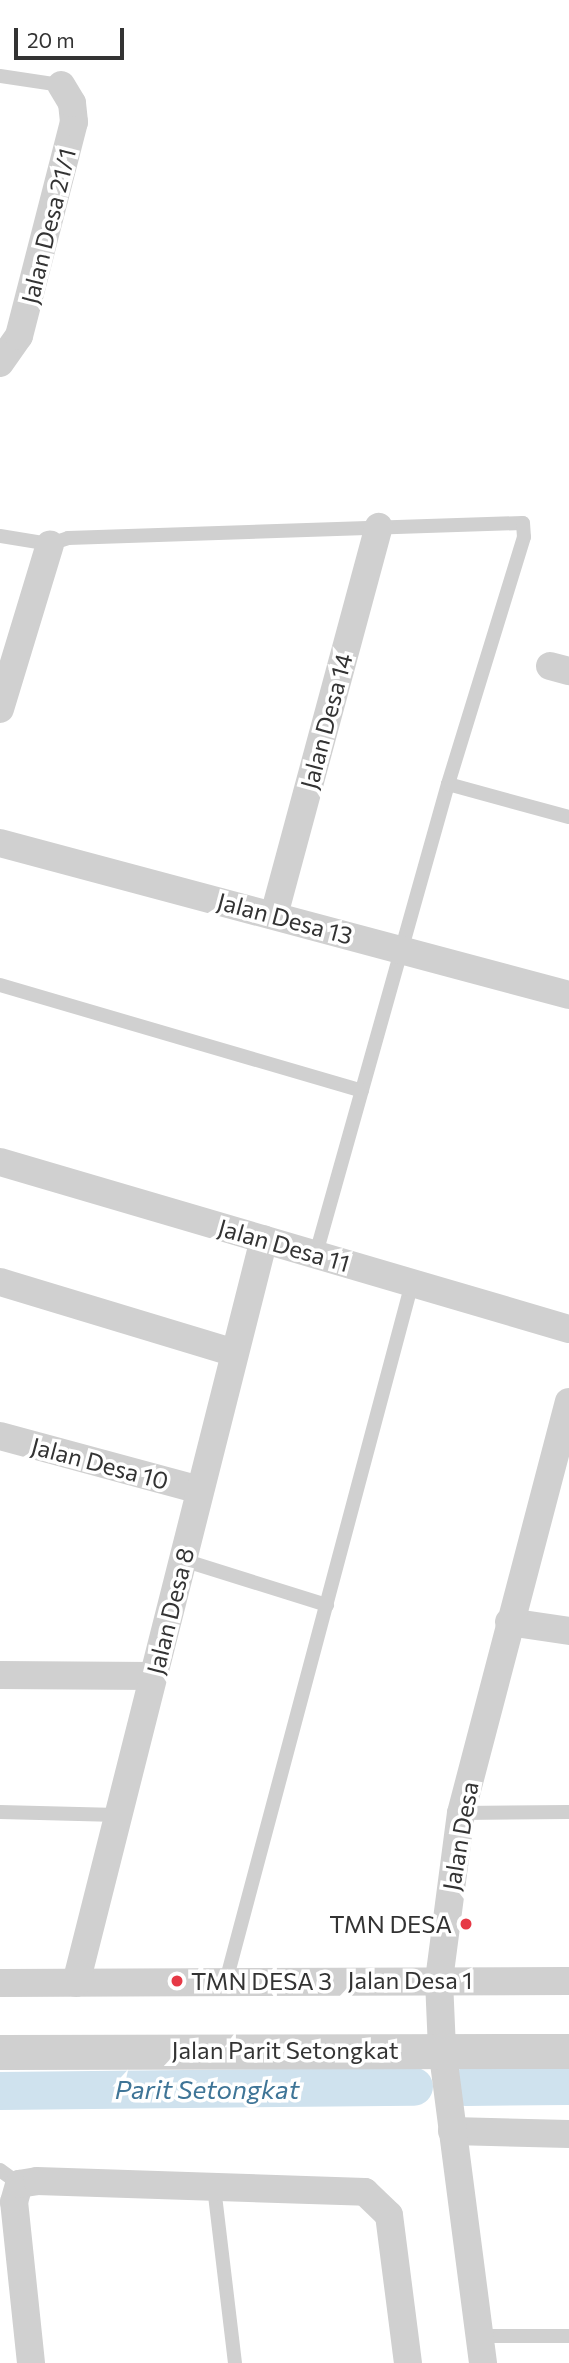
<!DOCTYPE html>
<style>
body{margin:0}
#map{position:relative;width:569px;height:2363px;overflow:hidden;background:#fff;font-family:Commissioner,sans-serif}
div>[style]{position:absolute}
.canal>*{height:38px;margin:-19px;padding:0 19px;transform-origin:19px;border-radius:19px;background:#cfe2ee}
.service>*{height:14px;margin:-7px;padding:0 7px;transform-origin:7px;border-radius:7px;background:#d0d0d0}
.minor>*{height:28px;margin:-14px;padding:0 14px;transform-origin:14px;border-radius:14px;background:#d0d0d0}
.tertiary>*{height:35px;margin:-17.5px;padding:0 17.5px;transform-origin:17.5px;border-radius:17.5px;background:#d0d0d0}
.dots>*{width:19px;height:19px;translate:-50% -50%;box-sizing:border-box;border:4px solid #fff;border-radius:50%}
span{translate:-50% -50%;white-space:nowrap;text-align:center;line-height:1.15;-webkit-text-stroke:7px #fff;paint-order:stroke}
.street-label{font-size:24px;color:#333}
.poi-label{font-size:24px;color:#333}
.right{translate:-100% -50%;text-align:right}
.left{translate:0 -50%;text-align:left}
.water-label{font-size:26px;color:#3f7597;font-style:italic}
.scale{position:absolute;left:14px;top:28px;width:110px;height:32px;box-sizing:border-box;border:4px solid #333;border-top:0;padding-left:9px;font-size:21px;line-height:24px;white-space:nowrap;color:#333;-webkit-text-stroke:5px #fff;paint-order:stroke}
</style>
<div id="map">
<div class="canal">
<div style="left:466px;top:2087px;width:103px;rotate:-0.6deg"></div>
<div style="left:0;top:2091px;width:414px;rotate:-0.6deg"></div>
</div>
<div class="service">
<div style="left:0;top:76px;width:62px;rotate:8.4deg"></div>
<div style="left:0;top:536px;width:51px;rotate:9.1deg"></div>
<div style="left:50px;top:544px;width:19px;rotate:-18deg"></div>
<div style="left:68px;top:538px;width:455px;rotate:-1.9deg"></div>
<div style="left:523px;top:523px;width:14px;rotate:86deg"></div>
<div style="left:524px;top:537px;width:258px;rotate:107.1deg"></div>
<div style="left:448px;top:784px;width:488px;rotate:105.7deg"></div>
<div style="left:448px;top:784px;width:125px;rotate:15.3deg"></div>
<div style="left:0;top:985px;width:377px;rotate:16.3deg"></div>
<div style="left:183px;top:1560px;width:151px;rotate:17.4deg"></div>
<div style="left:0;top:1812px;width:118px;rotate:1.5deg"></div>
<div style="left:461px;top:1813px;width:108px;rotate:-0.5deg"></div>
<div style="left:226px;top:1981px;width:722px;rotate:-75.08deg"></div>
<div style="left:0;top:2170px;width:24px;rotate:36deg"></div>
<div style="left:214px;top:2187px;width:177px;rotate:83.2deg"></div>
<div style="left:479px;top:2336px;width:90px"></div>
</div>
<div class="minor">
<div style="left:0;top:363px;width:33px;rotate:-55deg"></div>
<div style="left:19px;top:336px;width:221px;rotate:-75.6deg"></div>
<div style="left:74px;top:122px;width:19px;rotate:-96deg"></div>
<div style="left:72px;top:103px;width:21px;rotate:-121deg"></div>
<div style="left:550px;top:666px;width:20px;rotate:15deg"></div>
<div style="left:0;top:709px;width:172px;rotate:-73.1deg"></div>
<div style="left:0;top:843px;width:589px;rotate:14.96deg"></div>
<div style="left:274px;top:915px;width:402px;rotate:-74.9deg"></div>
<div style="left:0;top:1162px;width:593px;rotate:16.36deg"></div>
<div style="left:0;top:1282px;width:245px;rotate:16.8deg"></div>
<div style="left:0;top:1436px;width:207px;rotate:15.1deg"></div>
<div style="left:509px;top:1622px;width:61px;rotate:8.5deg"></div>
<div style="left:0;top:1675px;width:153px;rotate:0.4deg"></div>
<div style="left:0;top:1983px;width:569px;rotate:-0.2deg"></div>
<div style="left:76px;top:1983px;width:767px;rotate:-75.82deg"></div>
<div style="left:452px;top:2131px;width:117px;rotate:1.5deg"></div>
<div style="left:31px;top:2363px;width:162px;rotate:-96deg"></div>
<div style="left:14px;top:2202px;width:19px;rotate:-74deg"></div>
<div style="left:19px;top:2184px;width:18px;rotate:-9deg"></div>
<div style="left:37px;top:2181px;width:328px;rotate:1.9deg"></div>
<div style="left:365px;top:2192px;width:33px;rotate:44deg"></div>
<div style="left:389px;top:2215px;width:149px;rotate:82.7deg"></div>
<div style="left:483px;top:2363px;width:317px;rotate:-97.4deg"></div>
<div style="left:442px;top:2049px;width:69px;rotate:-92.5deg"></div>
<div style="left:439px;top:1980px;width:168px;rotate:-82.5deg"></div>
<div style="left:461px;top:1813px;width:425px;rotate:-75.3deg"></div>
</div>
<div class="tertiary">
<div style="left:0;top:2052px;width:569px;rotate:-0.1deg"></div>
</div>
<div class="dots">
<div style="left:466px;top:1924px;background:#e63946"></div>
<div style="left:177px;top:1981px;background:#e63946"></div>
</div>
<div class="street-label">
<span style="left:48px;top:226px;rotate:-76deg">Jalan Desa 21/1</span>
<span style="left:326px;top:721px;rotate:-75deg">Jalan Desa 14</span>
<span style="left:285px;top:918px;rotate:15deg">Jalan Desa 13</span>
<span style="left:284px;top:1245px;rotate:16deg">Jalan Desa 11</span>
<span style="left:100px;top:1463px;rotate:15deg">Jalan Desa 10</span>
<span style="left:170px;top:1611px;rotate:-76deg">Jalan Desa 8</span>
<span style="left:460px;top:1836px;rotate:-80deg">Jalan Desa</span>
<span style="left:410px;top:1980px">Jalan Desa 1</span>
<span style="left:285px;top:2050px">Jalan Parit Setongkat</span>
</div>
<div class="poi-label">
<span class="right" style="left:452px;top:1924px">TMN DESA</span>
<span class="left" style="left:191px;top:1981px">TMN DESA 3</span>
</div>
<div class="water-label">
<span style="left:207px;top:2089px">Parit Setongkat</span>
</div>
<div class="scale">20 m</div>
</div>
